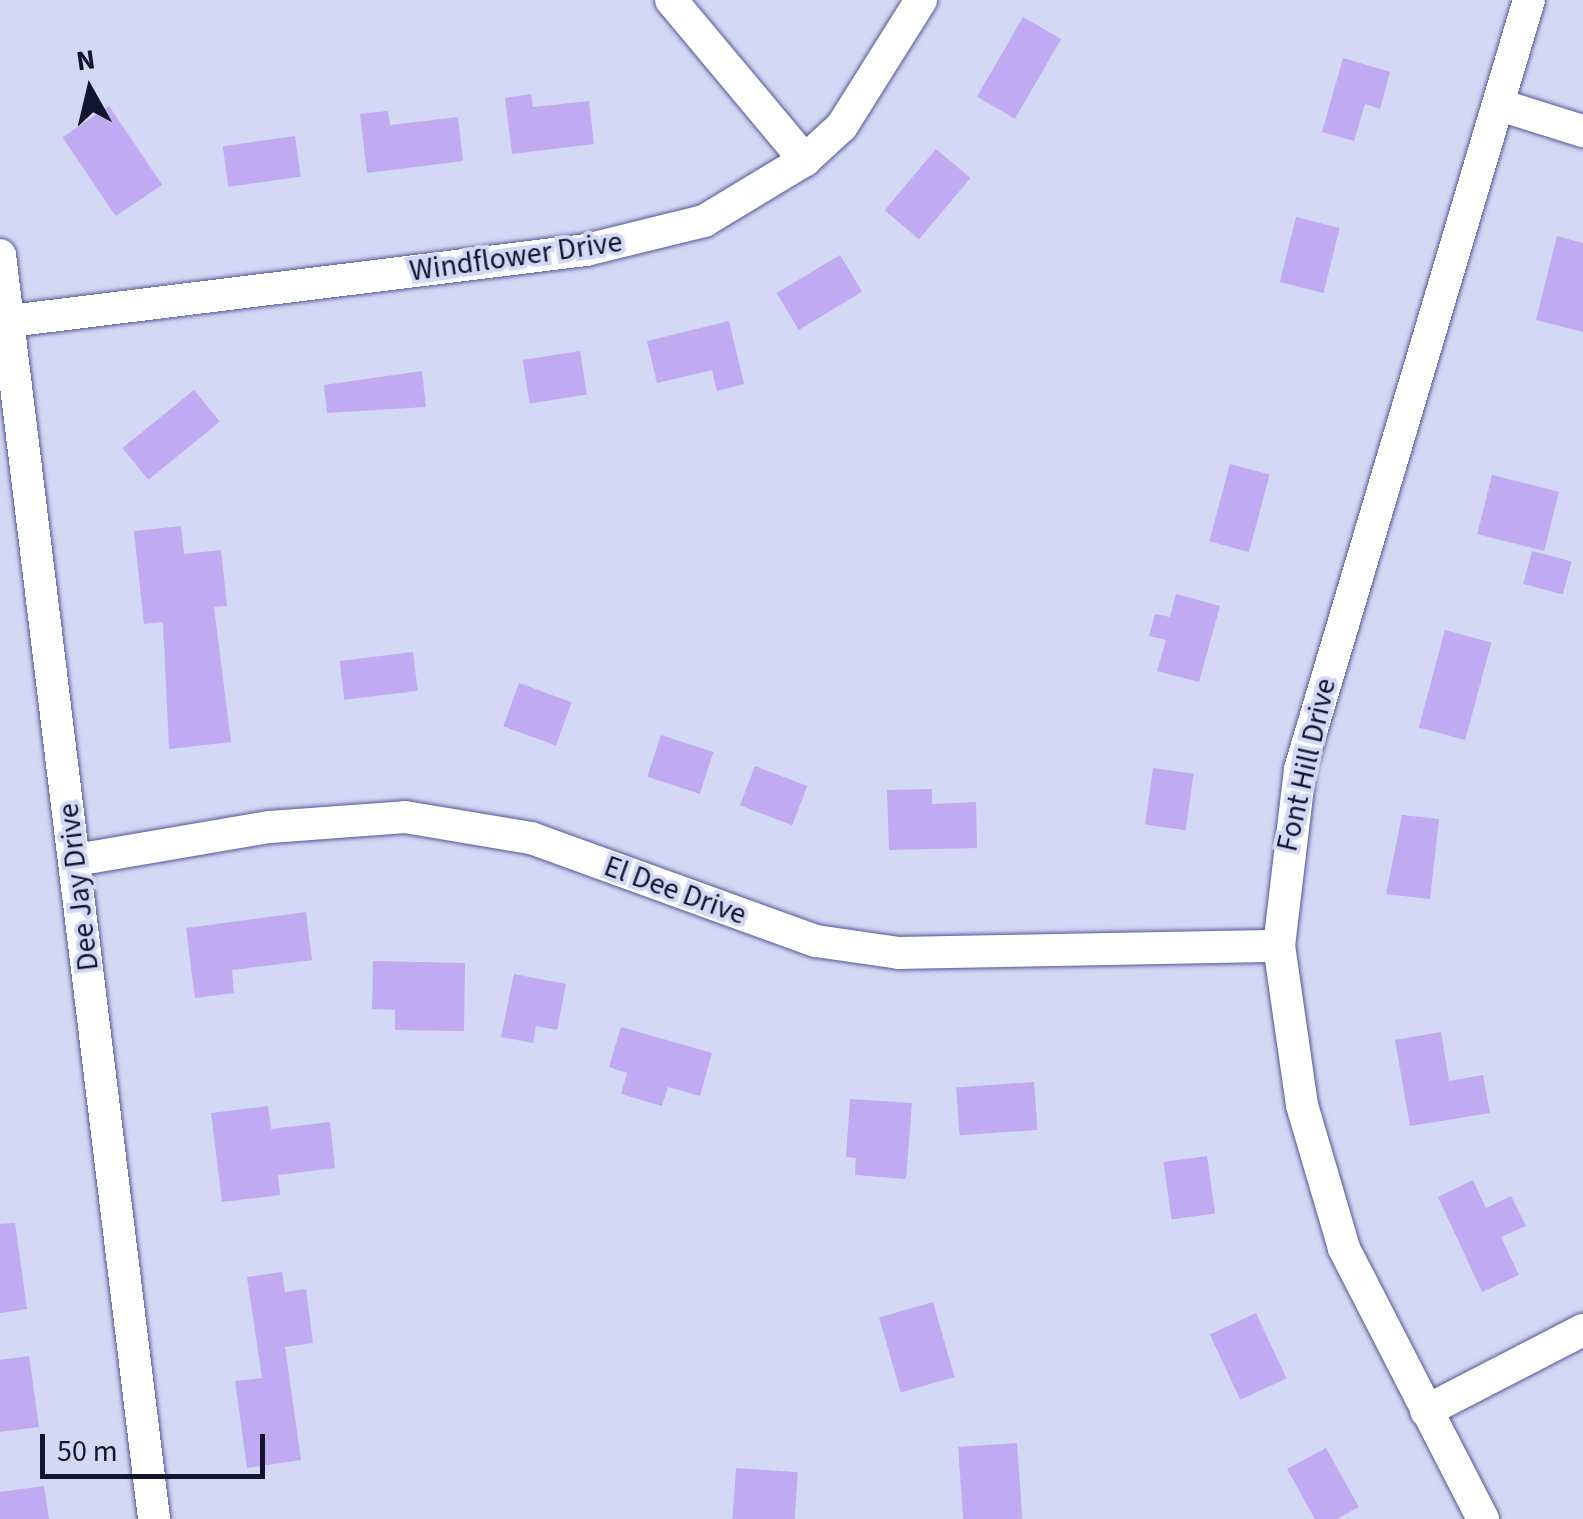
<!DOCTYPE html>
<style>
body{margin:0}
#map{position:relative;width:1583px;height:1519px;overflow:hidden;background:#d3d8f4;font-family:"Source Sans 3",sans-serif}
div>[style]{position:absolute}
.building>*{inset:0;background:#c0aaf1;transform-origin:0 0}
.roads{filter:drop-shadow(0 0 2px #525895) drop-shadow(0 0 2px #525895)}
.minor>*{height:32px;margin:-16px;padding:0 16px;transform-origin:16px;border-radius:16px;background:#fff}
span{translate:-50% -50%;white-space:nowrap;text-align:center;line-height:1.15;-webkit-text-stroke:8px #d3d8f4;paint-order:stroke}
.street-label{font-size:30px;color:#13152e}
.north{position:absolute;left:40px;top:40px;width:100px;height:100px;-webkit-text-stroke:8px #d3d8f4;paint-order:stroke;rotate:352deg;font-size:28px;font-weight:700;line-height:40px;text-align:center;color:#13152e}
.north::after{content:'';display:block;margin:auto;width:35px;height:45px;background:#13152e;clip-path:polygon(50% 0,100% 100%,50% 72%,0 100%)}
.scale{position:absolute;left:40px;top:1434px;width:225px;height:45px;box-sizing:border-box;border:5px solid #13152e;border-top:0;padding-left:12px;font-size:30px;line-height:35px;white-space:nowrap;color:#13152e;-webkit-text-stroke:8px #d3d8f4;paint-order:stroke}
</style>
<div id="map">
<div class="building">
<div style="left:1023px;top:17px;width:44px;height:92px;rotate:30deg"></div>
<div style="clip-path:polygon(1343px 58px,1390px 72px,1380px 109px,1365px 104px,1354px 141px,1322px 132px)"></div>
<div style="clip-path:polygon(531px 94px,533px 107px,589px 101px,594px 144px,512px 154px,505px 98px)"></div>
<div style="left:109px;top:106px;width:95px;height:56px;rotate:56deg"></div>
<div style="clip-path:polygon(388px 111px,390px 125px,458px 117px,463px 161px,367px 173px,360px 114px)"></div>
<div style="left:295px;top:136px;width:41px;height:73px;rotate:82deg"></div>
<div style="left:936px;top:149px;width:45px;height:80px;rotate:40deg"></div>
<div style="left:1296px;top:217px;width:45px;height:67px;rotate:14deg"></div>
<div style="clip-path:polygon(1557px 236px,1583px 243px,1583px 332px,1536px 320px)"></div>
<div style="left:840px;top:255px;width:43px;height:74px;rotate:59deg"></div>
<div style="clip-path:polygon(729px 321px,744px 384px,717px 391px,712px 370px,657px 383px,647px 341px)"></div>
<div style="left:580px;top:351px;width:44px;height:58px;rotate:81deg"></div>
<div style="clip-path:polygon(422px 371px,426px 407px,327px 413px,324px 385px)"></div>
<div style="left:194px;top:390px;width:41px;height:92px;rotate:51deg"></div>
<div style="left:1230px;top:464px;width:41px;height:80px;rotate:15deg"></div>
<div style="left:1492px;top:475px;width:69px;height:61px;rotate:14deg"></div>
<div style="clip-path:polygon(181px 526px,184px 554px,221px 550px,227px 606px,214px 607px,231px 742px,169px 749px,163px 622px,144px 624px,134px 531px)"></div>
<div style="left:1532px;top:551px;width:41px;height:34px;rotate:15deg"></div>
<div style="clip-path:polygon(1176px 594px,1220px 606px,1199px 682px,1157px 671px,1166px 640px,1149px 636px,1155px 614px,1170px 617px)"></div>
<div style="left:1445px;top:630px;width:48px;height:101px;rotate:15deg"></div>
<div style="left:413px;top:652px;width:39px;height:74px;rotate:83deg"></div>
<div style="left:519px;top:683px;width:56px;height:46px;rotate:20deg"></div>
<div style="left:661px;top:735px;width:55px;height:44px;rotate:18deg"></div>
<div style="left:755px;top:766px;width:56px;height:42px;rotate:21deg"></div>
<div style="left:1153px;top:768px;width:41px;height:57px;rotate:8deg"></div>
<div style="clip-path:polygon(932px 789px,932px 804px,976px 802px,977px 848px,889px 850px,887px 790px)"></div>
<div style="clip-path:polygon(1402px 815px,1439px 819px,1430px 899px,1386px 894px)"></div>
<div style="clip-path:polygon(306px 912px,312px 960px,232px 970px,234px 993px,195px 998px,186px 928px)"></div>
<div style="clip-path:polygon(373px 961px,465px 963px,464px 1031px,395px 1030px,395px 1010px,372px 1009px)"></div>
<div style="clip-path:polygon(514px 974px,566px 984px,557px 1030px,536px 1026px,533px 1043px,501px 1037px)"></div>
<div style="clip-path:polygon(621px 1027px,712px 1053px,700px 1096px,668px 1087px,662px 1106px,621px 1094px,627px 1073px,609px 1067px)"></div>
<div style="clip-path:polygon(1441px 1032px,1449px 1081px,1483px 1075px,1490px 1113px,1410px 1126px,1395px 1040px)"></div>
<div style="left:1034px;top:1082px;width:48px;height:78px;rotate:86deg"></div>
<div style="clip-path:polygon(850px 1099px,912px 1103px,906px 1179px,855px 1175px,856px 1158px,846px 1157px)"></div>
<div style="clip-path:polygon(268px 1106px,271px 1129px,330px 1122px,335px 1168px,278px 1175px,280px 1195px,222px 1202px,211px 1113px)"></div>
<div style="left:1207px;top:1156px;width:58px;height:44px;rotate:82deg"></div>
<div style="clip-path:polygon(1473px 1180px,1486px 1208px,1511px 1196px,1526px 1226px,1501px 1237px,1519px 1275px,1482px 1292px,1438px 1197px)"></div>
<div style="clip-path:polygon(15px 1223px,27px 1309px,0 1313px,0 1224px)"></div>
<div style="clip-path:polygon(282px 1272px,285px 1292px,306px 1289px,313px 1343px,285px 1347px,301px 1460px,247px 1468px,235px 1381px,262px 1378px,247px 1277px)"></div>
<div style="left:933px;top:1302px;width:78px;height:56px;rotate:74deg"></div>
<div style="left:1256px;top:1313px;width:72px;height:51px;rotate:65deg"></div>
<div style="clip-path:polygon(29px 1356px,39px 1427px,0 1432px,0 1360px)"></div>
<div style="left:1017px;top:1443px;width:76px;height:59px;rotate:86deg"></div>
<div style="clip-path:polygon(1326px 1448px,1359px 1507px,1337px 1519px,1315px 1519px,1287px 1469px)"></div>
<div style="left:736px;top:1468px;width:62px;height:51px;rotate:4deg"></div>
<div style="clip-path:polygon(44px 1486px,49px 1519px,0 1519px,0 1492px)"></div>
</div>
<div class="roads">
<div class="minor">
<div style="left:671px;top:0;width:209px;rotate:50.1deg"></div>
<div style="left:1503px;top:106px;width:84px;rotate:17.4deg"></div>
<div style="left:0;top:255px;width:1273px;rotate:83.05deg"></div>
<div style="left:10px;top:321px;width:580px;rotate:-7.03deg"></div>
<div style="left:586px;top:250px;width:122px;rotate:-13.8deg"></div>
<div style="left:704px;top:221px;width:118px;rotate:-31.1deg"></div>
<div style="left:805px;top:160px;width:50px;rotate:-42.6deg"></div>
<div style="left:842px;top:126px;width:149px;rotate:-57.9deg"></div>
<div style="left:76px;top:860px;width:197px;rotate:-9.7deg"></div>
<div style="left:270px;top:827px;width:135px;rotate:-4.2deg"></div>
<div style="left:405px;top:817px;width:128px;rotate:9.5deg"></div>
<div style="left:531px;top:838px;width:303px;rotate:19.9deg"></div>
<div style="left:816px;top:941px;width:84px;rotate:8.2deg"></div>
<div style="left:899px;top:953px;width:380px;rotate:-1.1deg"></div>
<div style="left:1426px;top:1411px;width:177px;rotate:-27.3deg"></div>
<div style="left:1483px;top:1519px;width:305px;rotate:-117.2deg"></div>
<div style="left:1344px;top:1248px;width:149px;rotate:-106.4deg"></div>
<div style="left:1302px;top:1105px;width:161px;rotate:-98.2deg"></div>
<div style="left:1279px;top:946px;width:178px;rotate:-83.2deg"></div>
<div style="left:1300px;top:769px;width:802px;rotate:-73.42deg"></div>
</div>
</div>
<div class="street-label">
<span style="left:516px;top:257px;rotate:-8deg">Windflower Drive</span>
<span style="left:1307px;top:765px;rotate:-77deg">Font Hill Drive</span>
<span style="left:79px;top:887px;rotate:-97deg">Dee Jay Drive</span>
<span style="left:675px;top:891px;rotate:20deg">El Dee Drive</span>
</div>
<div class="north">N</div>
<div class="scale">50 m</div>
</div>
